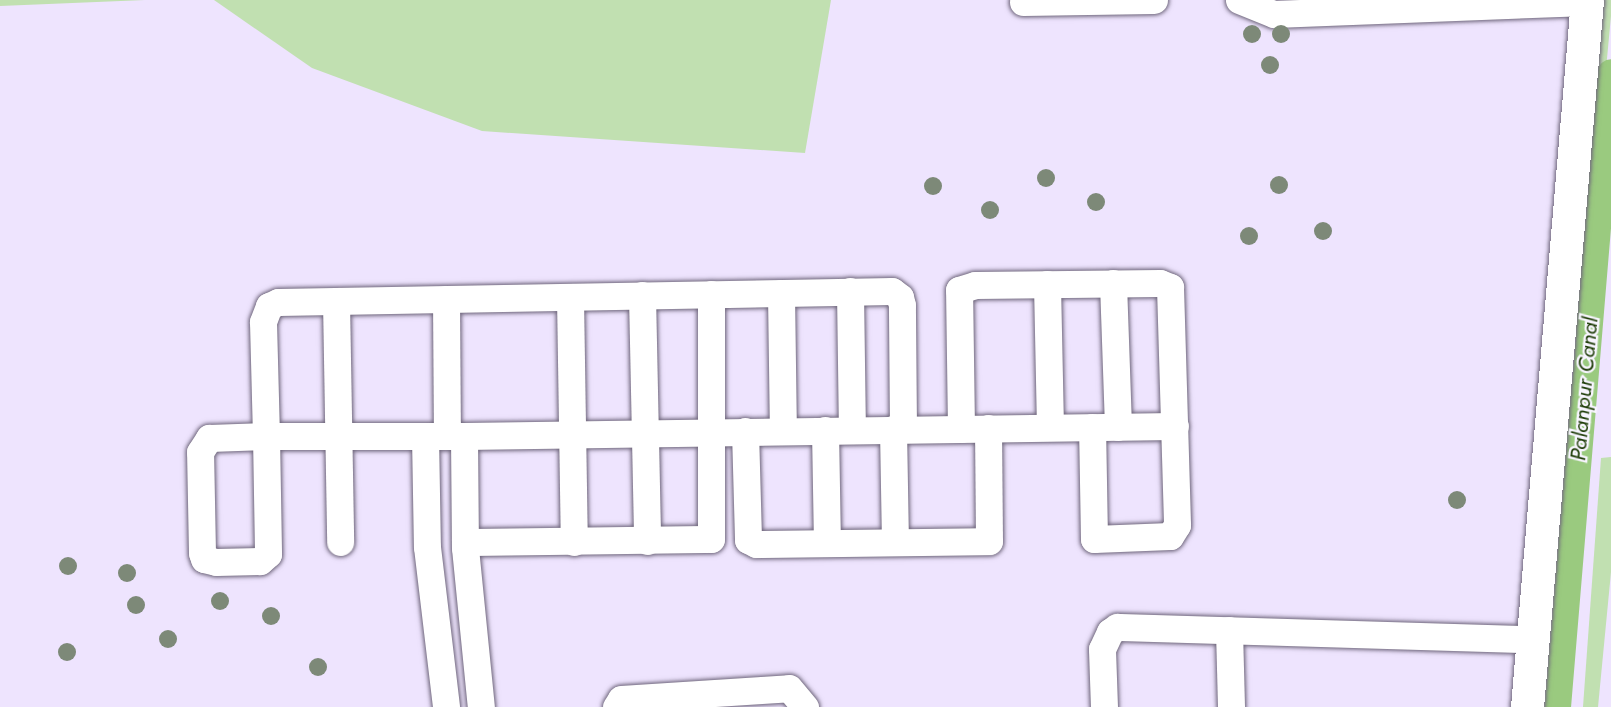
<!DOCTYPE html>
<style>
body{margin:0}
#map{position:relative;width:1611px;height:707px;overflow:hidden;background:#eee4fe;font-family:Jost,sans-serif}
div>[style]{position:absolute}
.green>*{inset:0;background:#c1e0b1}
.canal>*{height:26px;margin:-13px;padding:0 13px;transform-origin:13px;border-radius:13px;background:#9aca7f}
.roads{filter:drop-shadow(0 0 2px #6f667c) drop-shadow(0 0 2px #6f667c)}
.street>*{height:27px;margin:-13.5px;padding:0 13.5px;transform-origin:13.5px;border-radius:13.5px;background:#fff}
.secondary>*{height:33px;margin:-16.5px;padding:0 16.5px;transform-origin:16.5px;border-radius:16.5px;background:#fff}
.trees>*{width:18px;height:18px;margin:-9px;border-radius:50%;background:#7d8978}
span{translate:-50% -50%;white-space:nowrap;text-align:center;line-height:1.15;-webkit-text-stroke:4.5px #f8f5ff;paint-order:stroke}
.water-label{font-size:22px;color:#1c3b05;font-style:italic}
</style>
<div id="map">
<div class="green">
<div style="clip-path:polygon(0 0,145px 0,0 6px)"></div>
<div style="clip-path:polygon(214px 0,831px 0,805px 153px,482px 131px,312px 68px)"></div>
<div style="clip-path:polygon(1597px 0,1611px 0,1611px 16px,1581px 335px,1563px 335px)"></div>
<div style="clip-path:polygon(1563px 376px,1575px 379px,1550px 707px,1535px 707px)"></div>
<div style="clip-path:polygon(1611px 457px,1611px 572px,1598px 707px,1583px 707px,1601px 458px)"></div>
</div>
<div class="canal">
<div style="left:1558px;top:707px;width:637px;rotate:-85.23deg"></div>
</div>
<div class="roads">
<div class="street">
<div style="left:1239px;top:0;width:38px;rotate:22deg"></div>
<div style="left:1274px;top:14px;width:313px;rotate:-2.2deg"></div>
<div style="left:1023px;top:2px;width:131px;rotate:-0.9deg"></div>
<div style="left:1113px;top:283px;width:144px;rotate:88deg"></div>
<div style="left:1047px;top:284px;width:143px;rotate:88.8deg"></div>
<div style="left:850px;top:291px;width:138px;rotate:89.2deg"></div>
<div style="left:781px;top:293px;width:137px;rotate:89.2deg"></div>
<div style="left:642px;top:295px;width:246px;rotate:88.8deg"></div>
<div style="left:570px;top:297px;width:245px;rotate:89.1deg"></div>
<div style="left:446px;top:299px;width:137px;rotate:89.6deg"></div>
<div style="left:336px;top:301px;width:241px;rotate:89deg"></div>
<div style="left:893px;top:429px;width:113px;rotate:89deg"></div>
<div style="left:903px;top:429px;width:124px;rotate:-90.5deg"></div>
<div style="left:902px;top:305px;width:8px;rotate:-104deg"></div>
<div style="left:900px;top:297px;width:10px;rotate:-143deg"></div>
<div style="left:892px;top:291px;width:614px;rotate:178.97deg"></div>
<div style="left:278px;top:302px;width:10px;rotate:156deg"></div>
<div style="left:269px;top:306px;width:17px;rotate:111deg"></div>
<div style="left:263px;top:322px;width:114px;rotate:88.5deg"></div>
<div style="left:266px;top:436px;width:118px;rotate:89deg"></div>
<div style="left:268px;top:554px;width:11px;rotate:139deg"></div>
<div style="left:260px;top:561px;width:44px;rotate:178.7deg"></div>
<div style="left:216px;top:562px;width:12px;rotate:-166deg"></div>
<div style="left:204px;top:559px;width:6px;rotate:-108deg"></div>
<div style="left:202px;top:553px;width:101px;rotate:-91.1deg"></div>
<div style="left:200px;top:452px;width:17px;rotate:-57deg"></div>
<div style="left:209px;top:438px;width:57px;rotate:-2deg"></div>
<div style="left:266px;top:436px;width:198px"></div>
<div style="left:464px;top:436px;width:711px;rotate:-0.81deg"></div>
<div style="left:961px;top:429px;width:139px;rotate:-90.8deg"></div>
<div style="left:959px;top:290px;width:17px;rotate:-17deg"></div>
<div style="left:975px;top:285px;width:185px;rotate:-0.6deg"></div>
<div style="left:1160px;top:283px;width:11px;rotate:22deg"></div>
<div style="left:1170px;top:287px;width:238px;rotate:88.3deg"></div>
<div style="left:1177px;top:525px;width:13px;rotate:122deg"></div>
<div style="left:1170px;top:536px;width:76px;rotate:177.7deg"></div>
<div style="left:1094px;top:539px;width:112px;rotate:-91deg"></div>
<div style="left:825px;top:430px;width:113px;rotate:89deg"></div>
<div style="left:745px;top:431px;width:109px;rotate:88.4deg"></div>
<div style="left:748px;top:540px;width:9px;rotate:27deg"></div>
<div style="left:756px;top:544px;width:233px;rotate:-0.7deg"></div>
<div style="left:989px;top:541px;width:113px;rotate:-90.5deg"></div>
<div style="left:425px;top:436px;width:111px;rotate:89deg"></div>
<div style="left:427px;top:547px;width:161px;rotate:83.2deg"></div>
<div style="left:464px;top:436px;width:112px;rotate:89.5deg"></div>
<div style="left:465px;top:548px;width:160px;rotate:84.3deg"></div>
<div style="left:465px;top:542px;width:246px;rotate:-0.7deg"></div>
<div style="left:711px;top:539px;width:245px;rotate:-90deg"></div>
<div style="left:1229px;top:630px;width:77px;rotate:88.5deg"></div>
<div style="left:616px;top:707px;width:9px;rotate:-58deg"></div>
<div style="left:621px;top:699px;width:168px;rotate:-3.7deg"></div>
<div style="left:789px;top:688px;width:25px;rotate:50deg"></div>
<div style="left:1104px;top:707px;width:58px;rotate:-92deg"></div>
<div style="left:1102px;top:649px;width:19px;rotate:-65deg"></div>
<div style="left:1110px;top:632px;width:9px;rotate:-36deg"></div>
<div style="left:1117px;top:627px;width:415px;rotate:1.7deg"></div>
</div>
<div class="secondary">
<div style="left:1527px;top:707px;width:710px;rotate:-85.15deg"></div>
</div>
</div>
<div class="trees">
<div style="left:1252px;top:34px"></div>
<div style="left:1281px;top:34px"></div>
<div style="left:1270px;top:65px"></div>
<div style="left:1046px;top:178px"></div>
<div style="left:1279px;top:185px"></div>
<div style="left:933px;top:186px"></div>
<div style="left:1096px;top:202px"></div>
<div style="left:990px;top:210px"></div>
<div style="left:1323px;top:231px"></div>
<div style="left:1249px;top:236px"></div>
<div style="left:1457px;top:500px"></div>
<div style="left:68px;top:566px"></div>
<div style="left:127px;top:573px"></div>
<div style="left:220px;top:601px"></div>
<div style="left:136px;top:605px"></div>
<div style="left:271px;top:616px"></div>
<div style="left:168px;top:639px"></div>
<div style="left:67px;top:652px"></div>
<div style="left:318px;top:667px"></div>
</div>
<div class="water-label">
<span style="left:1584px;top:389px;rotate:-85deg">Palanpur Canal</span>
</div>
</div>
